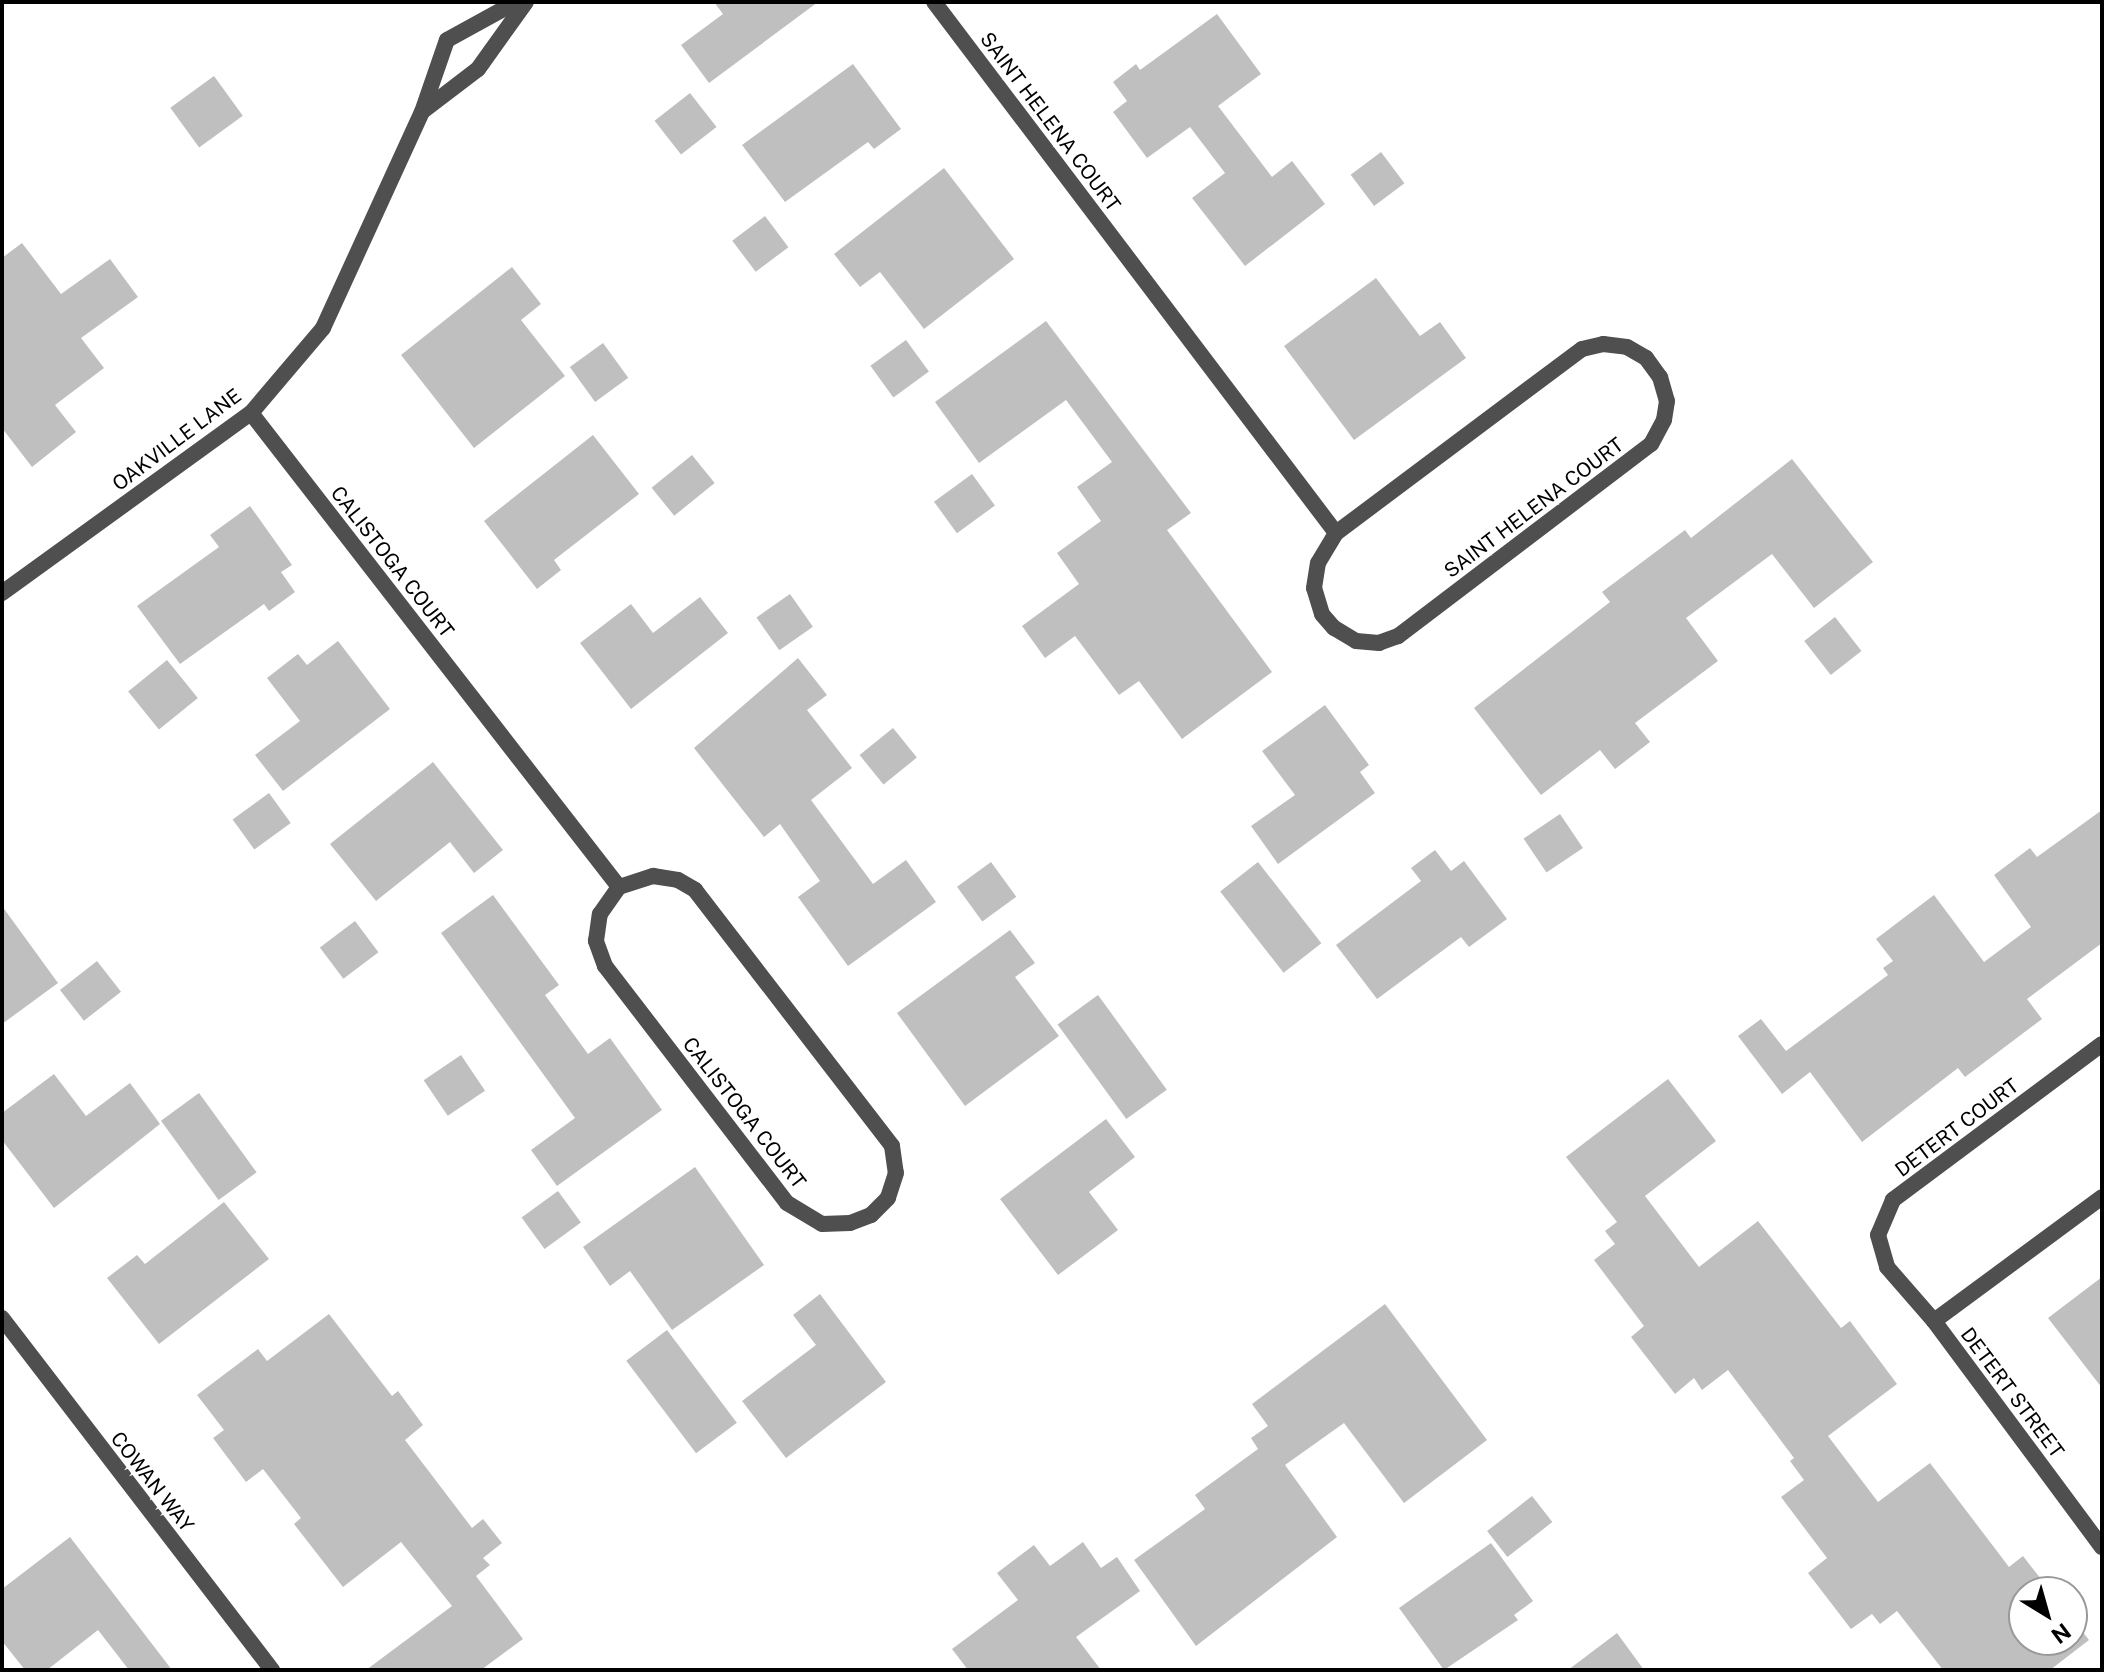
<!DOCTYPE html>
<style>
body{margin:0}
#map{position:relative;width:2104px;height:1672px;overflow:hidden;background:#fff;font-family:"Public Sans",sans-serif}
div>[style]{position:absolute}
.building>*{inset:0;background:#bfbfbf;transform-origin:0 0}
.minor>*{height:16px;margin:-8px;padding:0 8px;transform-origin:8px;border-radius:8px;background:#4f4f4f}
span{translate:-50% -50%;white-space:nowrap;text-align:center;line-height:1.15;-webkit-text-stroke:6px #fff;paint-order:stroke}
.street-label{font-size:20px;color:#000}
.frame{position:absolute;inset:0;border:4px solid #000;pointer-events:none}
.north{position:absolute;left:2008px;top:1576px;width:80px;height:80px;box-sizing:border-box;background:#fff;border:2px solid #999;border-radius:50%;rotate:143deg;font-size:22px;font-weight:700;line-height:32px;text-align:center;color:#000}
.north::after{content:'';display:block;margin:auto;width:28px;height:36px;background:#000;clip-path:polygon(50% 0,100% 100%,50% 72%,0 100%)}
</style>
<div id="map">
<div class="building">
<div style="clip-path:polygon(714px 2px,818px 2px,709px 83px,681px 45px,723px 14px)"></div>
<div style="clip-path:polygon(1217px 14px,1261px 74px,1218px 106px,1272px 177px,1292px 161px,1325px 204px,1245px 266px,1192px 198px,1225px 173px,1190px 127px,1147px 158px,1113px 112px,1127px 101px,1113px 82px,1136px 64px,1140px 70px)"></div>
<div style="clip-path:polygon(853px 64px,901px 129px,874px 149px,868px 142px,785px 202px,742px 145px)"></div>
<div style="left:214px;top:76px;width:49px;height:54px;rotate:54deg"></div>
<div style="left:690px;top:93px;width:43px;height:45px;rotate:52deg"></div>
<div style="left:1381px;top:152px;width:39px;height:38px;rotate:53deg"></div>
<div style="clip-path:polygon(944px 168px,1014px 259px,924px 329px,880px 272px,860px 287px,834px 254px)"></div>
<div style="left:765px;top:216px;width:39px;height:41px;rotate:53deg"></div>
<div style="clip-path:polygon(22px 243px,61px 294px,110px 259px,138px 297px,81px 338px,104px 368px,55px 405px,76px 432px,32px 467px,2px 428px,2px 258px)"></div>
<div style="clip-path:polygon(512px 267px,541px 304px,521px 320px,565px 376px,474px 448px,401px 355px)"></div>
<div style="clip-path:polygon(1376px 278px,1420px 336px,1440px 322px,1466px 358px,1354px 440px,1284px 346px)"></div>
<div style="clip-path:polygon(1046px 321px,1191px 513px,1167px 530px,1272px 672px,1182px 739px,1139px 681px,1119px 695px,1075px 636px,1045px 658px,1022px 626px,1079px 584px,1057px 553px,1101px 521px,1077px 487px,1112px 462px,1066px 400px,979px 463px,935px 402px)"></div>
<div style="left:906px;top:340px;width:39px;height:44px;rotate:54deg"></div>
<div style="left:603px;top:343px;width:43px;height:41px;rotate:54deg"></div>
<div style="clip-path:polygon(593px 435px,639px 494px,554px 560px,561px 570px,537px 589px,484px 521px)"></div>
<div style="left:692px;top:455px;width:36px;height:52px;rotate:51deg"></div>
<div style="clip-path:polygon(1792px 459px,1873px 562px,1814px 608px,1772px 554px,1686px 618px,1718px 661px,1635px 723px,1650px 742px,1615px 769px,1600px 750px,1541px 795px,1474px 708px,1610px 602px,1602px 592px,1685px 530px,1691px 538px)"></div>
<div style="left:972px;top:474px;width:39px;height:47px;rotate:54deg"></div>
<div style="clip-path:polygon(250px 506px,292px 565px,281px 572px,295px 592px,269px 611px,264px 604px,180px 664px,137px 606px,219px 547px,210px 535px)"></div>
<div style="left:790px;top:594px;width:40px;height:41px;rotate:55deg"></div>
<div style="clip-path:polygon(700px 597px,728px 633px,631px 709px,580px 643px,631px 604px,653px 633px)"></div>
<div style="left:1835px;top:617px;width:43px;height:39px;rotate:52deg"></div>
<div style="clip-path:polygon(338px 641px,390px 709px,283px 791px,255px 755px,300px 721px,267px 678px,298px 654px,307px 665px)"></div>
<div style="clip-path:polygon(798px 658px,827px 695px,807px 710px,852px 768px,811px 800px,873px 884px,906px 860px,936px 902px,848px 966px,798px 897px,820px 881px,780px 824px,764px 837px,694px 748px)"></div>
<div style="left:167px;top:660px;width:49px;height:50px;rotate:51deg"></div>
<div style="clip-path:polygon(1325px 705px,1369px 765px,1360px 772px,1375px 793px,1278px 864px,1251px 826px,1295px 795px,1262px 751px)"></div>
<div style="left:893px;top:728px;width:38px;height:43px;rotate:51deg"></div>
<div style="clip-path:polygon(433px 762px,503px 850px,474px 873px,450px 842px,376px 901px,330px 844px)"></div>
<div style="left:269px;top:793px;width:37px;height:45px;rotate:54deg"></div>
<div style="clip-path:polygon(2102px 810px,2102px 943px,2027px 999px,2042px 1019px,1965px 1077px,1958px 1068px,1862px 1142px,1810px 1072px,1782px 1094px,1738px 1036px,1761px 1019px,1786px 1051px,1888px 975px,1883px 968px,1893px 961px,1876px 939px,1934px 895px,1984px 962px,2031px 927px,1994px 875px,2030px 848px,2037px 857px)"></div>
<div style="left:1560px;top:814px;width:41px;height:44px;rotate:56deg"></div>
<div style="clip-path:polygon(1435px 850px,1451px 871px,1464px 861px,1507px 919px,1469px 947px,1461px 937px,1377px 999px,1336px 945px,1421px 881px,1411px 868px)"></div>
<div style="left:991px;top:862px;width:43px;height:42px;rotate:54deg"></div>
<div style="left:1258px;top:862px;width:103px;height:48px;rotate:52deg"></div>
<div style="clip-path:polygon(493px 895px,559px 985px,545px 995px,588px 1054px,610px 1038px,662px 1110px,557px 1186px,531px 1150px,575px 1118px,441px 933px)"></div>
<div style="clip-path:polygon(2px 906px,58px 983px,2px 1024px)"></div>
<div style="left:355px;top:921px;width:39px;height:44px;rotate:53deg"></div>
<div style="clip-path:polygon(1010px 930px,1035px 963px,1015px 977px,1059px 1036px,965px 1106px,897px 1013px)"></div>
<div style="left:97px;top:961px;width:39px;height:47px;rotate:52deg"></div>
<div style="left:1098px;top:995px;width:117px;height:50px;rotate:54deg"></div>
<div style="left:461px;top:1055px;width:43px;height:45px;rotate:56deg"></div>
<div style="clip-path:polygon(54px 1074px,86px 1116px,130px 1083px,160px 1124px,54px 1208px,2px 1140px,2px 1113px)"></div>
<div style="clip-path:polygon(1668px 1079px,1716px 1141px,1645px 1196px,1699px 1267px,1758px 1221px,1841px 1328px,1850px 1321px,1897px 1384px,1828px 1436px,1878px 1502px,1930px 1463px,2009px 1567px,2023px 1556px,2051px 1592px,2024px 1592px,2024px 1640px,2072px 1640px,2072px 1618px,2089px 1640px,2050px 1670px,1943px 1670px,1897px 1611px,1880px 1624px,1872px 1614px,1851px 1629px,1808px 1573px,1827px 1558px,1781px 1497px,1804px 1480px,1790px 1461px,1794px 1458px,1728px 1370px,1702px 1390px,1694px 1378px,1675px 1394px,1631px 1337px,1644px 1326px,1594px 1260px,1615px 1244px,1605px 1231px,1617px 1222px,1566px 1157px)"></div>
<div style="left:199px;top:1093px;width:98px;height:47px;rotate:54deg"></div>
<div style="clip-path:polygon(1106px 1119px,1135px 1157px,1089px 1192px,1118px 1230px,1058px 1275px,1000px 1199px)"></div>
<div style="clip-path:polygon(695px 1167px,764px 1265px,672px 1330px,630px 1271px,610px 1286px,583px 1247px)"></div>
<div style="left:558px;top:1191px;width:39px;height:45px;rotate:54deg"></div>
<div style="clip-path:polygon(224px 1202px,269px 1259px,159px 1344px,107px 1278px,137px 1255px,145px 1264px)"></div>
<div style="clip-path:polygon(2102px 1277px,2102px 1388px,2048px 1318px)"></div>
<div style="clip-path:polygon(820px 1294px,886px 1382px,786px 1458px,742px 1401px,816px 1345px,793px 1315px)"></div>
<div style="clip-path:polygon(1385px 1304px,1487px 1440px,1404px 1503px,1344px 1423px,1285px 1465px,1337px 1537px,1196px 1646px,1134px 1560px,1205px 1509px,1195px 1495px,1258px 1449px,1251px 1438px,1268px 1426px,1252px 1404px)"></div>
<div style="clip-path:polygon(329px 1314px,392px 1396px,398px 1391px,423px 1425px,405px 1440px,472px 1528px,483px 1519px,502px 1543px,483px 1558px,490px 1565px,476px 1576px,523px 1639px,481px 1670px,366px 1670px,452px 1606px,401px 1542px,343px 1587px,294px 1524px,301px 1518px,263px 1469px,246px 1482px,213px 1438px,224px 1430px,197px 1395px,258px 1349px,267px 1361px)"></div>
<div style="left:667px;top:1330px;width:116px;height:51px;rotate:53deg"></div>
<div style="left:1532px;top:1496px;width:33px;height:57px;rotate:52deg"></div>
<div style="clip-path:polygon(70px 1537px,172px 1670px,129px 1670px,98px 1630px,47px 1670px,25px 1670px,2px 1641px,2px 1589px)"></div>
<div style="clip-path:polygon(1083px 1542px,1101px 1568px,1117px 1557px,1140px 1591px,1076px 1637px,1101px 1670px,968px 1670px,952px 1649px,1018px 1600px,997px 1573px,1034px 1545px,1050px 1566px)"></div>
<div style="clip-path:polygon(1491px 1543px,1533px 1601px,1514px 1615px,1518px 1620px,1444px 1670px,1399px 1608px)"></div>
<div style="clip-path:polygon(1617px 1633px,1644px 1670px,1568px 1670px)"></div>
</div>
<div class="minor">
<div style="left:934px;top:2px;width:666px;rotate:52.87deg"></div>
<div style="left:423px;top:111px;width:69px;rotate:-37.4deg"></div>
<div style="left:478px;top:69px;width:82px;rotate:-54.4deg"></div>
<div style="left:1603px;top:344px;width:24px;rotate:7deg"></div>
<div style="left:1627px;top:347px;width:22px;rotate:30deg"></div>
<div style="left:1646px;top:358px;width:24px;rotate:54deg"></div>
<div style="left:1660px;top:377px;width:25px;rotate:74deg"></div>
<div style="left:1667px;top:401px;width:19px;rotate:99deg"></div>
<div style="left:1664px;top:420px;width:27px;rotate:118deg"></div>
<div style="left:1651px;top:444px;width:318px;rotate:142.8deg"></div>
<div style="left:1398px;top:636px;width:20px;rotate:160deg"></div>
<div style="left:1379px;top:643px;width:23px;rotate:-175deg"></div>
<div style="left:1356px;top:641px;width:26px;rotate:-149deg"></div>
<div style="left:1334px;top:628px;width:18px;rotate:-131deg"></div>
<div style="left:1322px;top:614px;width:27px;rotate:-107deg"></div>
<div style="left:1314px;top:588px;width:25px;rotate:-81deg"></div>
<div style="left:1318px;top:563px;width:35px;rotate:-59deg"></div>
<div style="left:1336px;top:533px;width:307px;rotate:-36.8deg"></div>
<div style="left:1582px;top:349px;width:22px;rotate:-13deg"></div>
<div style="left:251px;top:413px;width:600px;rotate:52.18deg"></div>
<div style="left:2px;top:593px;width:307px;rotate:-35.9deg"></div>
<div style="left:251px;top:413px;width:111px;rotate:-49.7deg"></div>
<div style="left:323px;top:328px;width:238px;rotate:-65.4deg"></div>
<div style="left:422px;top:112px;width:76px;rotate:-70.9deg"></div>
<div style="left:447px;top:40px;width:79px;rotate:-28.8deg"></div>
<div style="left:653px;top:876px;width:25px;rotate:9deg"></div>
<div style="left:678px;top:880px;width:20px;rotate:30deg"></div>
<div style="left:695px;top:890px;width:323px;rotate:52.4deg"></div>
<div style="left:892px;top:1146px;width:27px;rotate:82deg"></div>
<div style="left:896px;top:1173px;width:26px;rotate:108deg"></div>
<div style="left:888px;top:1198px;width:24px;rotate:135deg"></div>
<div style="left:871px;top:1215px;width:22px;rotate:159deg"></div>
<div style="left:850px;top:1223px;width:28px;rotate:178deg"></div>
<div style="left:822px;top:1224px;width:41px;rotate:-149deg"></div>
<div style="left:787px;top:1203px;width:299px;rotate:-127.5deg"></div>
<div style="left:605px;top:966px;width:27px;rotate:-110deg"></div>
<div style="left:596px;top:941px;width:27px;rotate:-82deg"></div>
<div style="left:600px;top:914px;width:33px;rotate:-55deg"></div>
<div style="left:619px;top:887px;width:36px;rotate:-18deg"></div>
<div style="left:2102px;top:1044px;width:261px;rotate:143.3deg"></div>
<div style="left:1893px;top:1200px;width:38px;rotate:113deg"></div>
<div style="left:1878px;top:1235px;width:33px;rotate:74deg"></div>
<div style="left:1887px;top:1267px;width:72px;rotate:49deg"></div>
<div style="left:1934px;top:1321px;width:282px;rotate:53.4deg"></div>
<div style="left:2px;top:1318px;width:444px;rotate:52.5deg"></div>
<div style="left:1934px;top:1321px;width:209px;rotate:-36.4deg"></div>
</div>
<div class="street-label">
<span style="left:1050px;top:122px;rotate:53deg">SAINT HELENA COURT</span>
<span style="left:177px;top:440px;rotate:-37deg">OAKVILLE LANE</span>
<span style="left:1534px;top:508px;rotate:-37deg">SAINT HELENA COURT</span>
<span style="left:392px;top:562px;rotate:52deg">CALISTOGA COURT</span>
<span style="left:744px;top:1113px;rotate:52deg">CALISTOGA COURT</span>
<span style="left:1957px;top:1128px;rotate:-37deg">DETERT COURT</span>
<span style="left:2012px;top:1393px;rotate:53deg">DETERT STREET</span>
<span style="left:152px;top:1482px;rotate:52deg">COWAN WAY</span>
</div>
<div class="frame"></div>
<div class="north">N</div>
</div>
